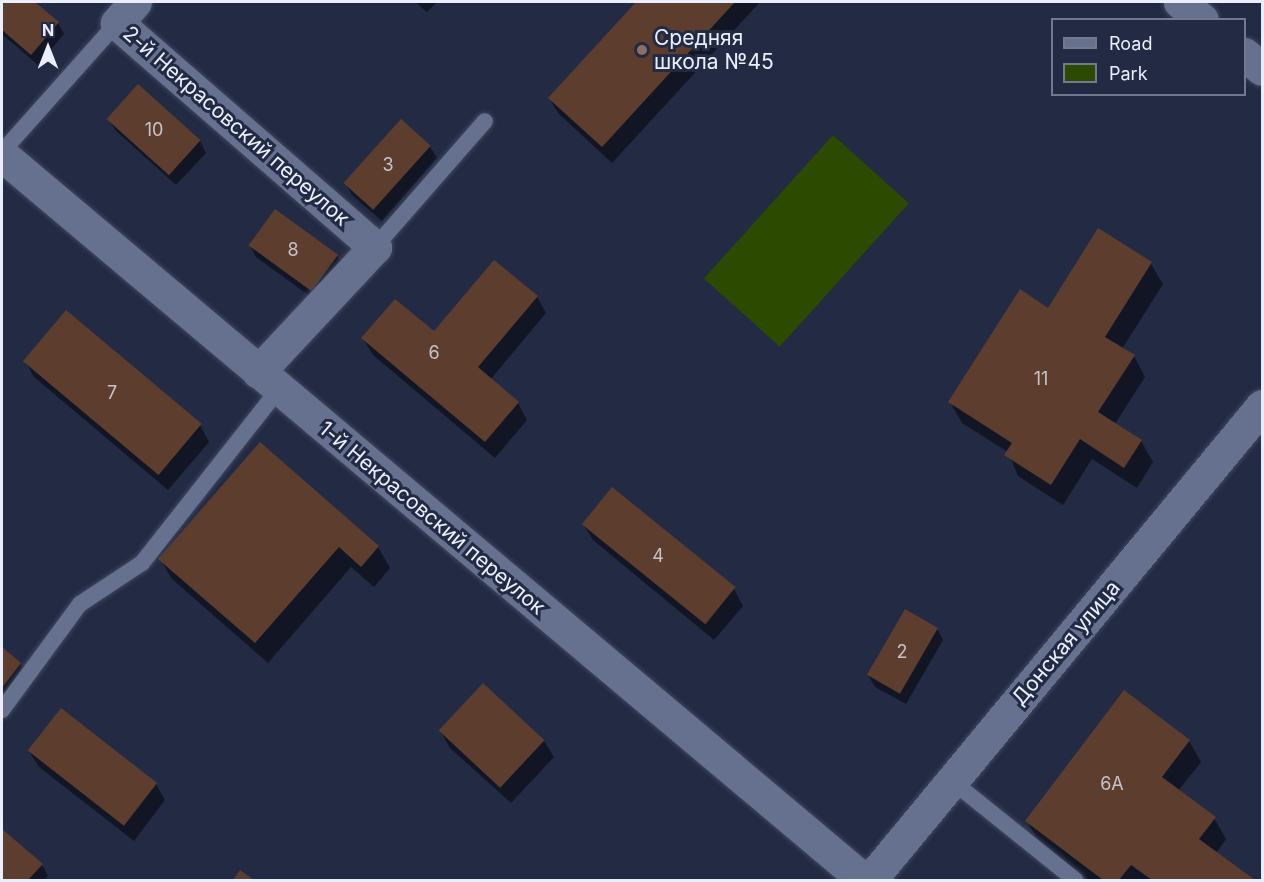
<!DOCTYPE html>
<meta charset="utf-8">
<style>
body{margin:0}
#map{position:relative;width:1264px;height:882px;overflow:hidden;background:#222a44;font-family:Inter,sans-serif}
div>[style]{position:absolute}
.green>*{inset:0;background:#2c4a00;transform-origin:0 0}
.shadow>*{inset:0;background:#0007}
.building>*{inset:0;background:#5d3e2e;transform-origin:0 0}
.roads{filter:drop-shadow(0 0 2px #41465d) drop-shadow(0 0 2px #41465d)}
.service>*{height:16px;margin:-8px;padding:0 8px;transform-origin:8px;border-radius:8px;background:#66708f}
.minor>*{height:33px;margin:-16.5px;padding:0 16.5px;transform-origin:16.5px;border-radius:16.5px;background:#66708f}
.tertiary>*{height:33px;margin:-16.5px;padding:0 16.5px;transform-origin:16.5px;border-radius:16.5px;background:#66708f}
.dots>*{width:16px;height:16px;translate:-50% -50%;box-sizing:border-box;border:3px solid #222a44;border-radius:50%}
span{translate:-50% -50%;white-space:nowrap;text-align:center;line-height:1.15;-webkit-text-stroke:6px #222a44;paint-order:stroke}
.number-label{font-size:18px;color:#c7c2c9}
.number-label span{-webkit-text-stroke-width:0}
.poi-label{font-size:21px;color:#eaeefd}
.left{translate:0 -50%;text-align:left}
.street-label{font-size:21px;color:#eaeefd}
.frame{position:absolute;inset:0;border:3px solid #eaeefd;pointer-events:none}
.legend{position:absolute;left:1051px;top:18px;width:195px;height:78px;box-sizing:border-box;background:#222a44;border:2px solid #72788e;margin:0;padding:8px 10px;list-style:none;font-size:18px;color:#eaeefd}
.legend li{display:flex;align-items:center;gap:12px;height:30px}
.legend b{width:30px;border:2px solid #72788e}
.north{position:absolute;left:18px;top:18px;width:60px;height:60px;-webkit-text-stroke:4px #222a44;paint-order:stroke;rotate:0deg;font-size:16px;font-weight:700;line-height:24px;text-align:center;color:#eaeefd}
.north::after{content:'';display:block;margin:auto;width:21px;height:27px;background:#eaeefd;clip-path:polygon(50% 0,100% 100%,50% 72%,0 100%)}
</style>
<div id="map">
<div class="green">
<div style="left:833px;top:135px;width:102px;height:193px;rotate:42deg"></div>
</div>
<div class="shadow">
<div style="clip-path:polygon(2px 2px,32px 2px,58px 23px,64px 34px,38px 65px,2px 34px)"></div>
<div style="clip-path:polygon(415px 2px,437px 2px,427px 12px)"></div>
<div style="clip-path:polygon(638px 2px,760px 2px,612px 163px,559px 114px,549px 98px)"></div>
<div style="clip-path:polygon(139px 86px,200px 141px,206px 153px,176px 185px,115px 130px,109px 119px)"></div>
<div style="clip-path:polygon(401px 121px,430px 147px,437px 158px,382px 221px,352px 195px,346px 184px)"></div>
<div style="clip-path:polygon(1099px 230px,1151px 264px,1163px 284px,1122px 349px,1134px 356px,1145px 377px,1115px 424px,1141px 441px,1153px 462px,1137px 488px,1092px 459px,1063px 505px,1018px 476px,1008px 452px,962px 423px,950px 402px,1048px 310px)"></div>
<div style="clip-path:polygon(250px 245px,337px 256px,344px 267px,318px 302px,256px 257px)"></div>
<div style="clip-path:polygon(537px 297px,546px 313px,490px 380px,518px 403px,527px 420px,495px 458px,373px 355px,363px 339px,434px 334px)"></div>
<div style="clip-path:polygon(66px 312px,200px 425px,209px 442px,168px 490px,34px 377px,25px 361px)"></div>
<div style="clip-path:polygon(260px 444px,378px 547px,390px 568px,374px 587px,351px 567px,268px 663px,172px 579px,160px 559px)"></div>
<div style="clip-path:polygon(583px 524px,734px 589px,743px 606px,714px 640px,593px 540px)"></div>
<div style="clip-path:polygon(937px 629px,943px 640px,906px 704px,875px 687px,868px 675px)"></div>
<div style="clip-path:polygon(2px 649px,20px 664px,30px 680px,2px 716px)"></div>
<div style="clip-path:polygon(441px 732px,544px 741px,554px 757px,511px 803px,450px 748px)"></div>
<div style="clip-path:polygon(1189px 741px,1201px 762px,1178px 791px,1214px 818px,1226px 839px,1216px 853px,1252px 880px,1089px 880px,1039px 842px,1027px 822px)"></div>
<div style="clip-path:polygon(29px 751px,156px 784px,165px 800px,134px 841px,39px 767px)"></div>
<div style="clip-path:polygon(2px 831px,42px 865px,48px 876px,44px 880px,2px 880px)"></div>
</div>
<div class="building">
<div style="clip-path:polygon(2px 2px,35px 2px,59px 22px,31px 55px,2px 30px)"></div>
<div style="clip-path:polygon(636px 2px,735px 2px,602px 147px,548px 98px)"></div>
<div style="left:138px;top:84px;width:84px;height:47px;rotate:42deg"></div>
<div style="left:401px;top:119px;width:40px;height:86px;rotate:42deg"></div>
<div style="left:275px;top:209px;width:78px;height:45px;rotate:36deg"></div>
<div style="clip-path:polygon(1098px 228px,1152px 262px,1105px 337px,1135px 355px,1098px 412px,1142px 440px,1124px 468px,1080px 439px,1051px 485px,1004px 455px,1012px 443px,948px 402px,1020px 289px,1048px 308px)"></div>
<div style="clip-path:polygon(494px 260px,538px 296px,478px 367px,519px 402px,485px 442px,361px 338px,395px 299px,434px 331px)"></div>
<div style="left:66px;top:310px;width:177px;height:67px;rotate:40deg"></div>
<div style="clip-path:polygon(260px 442px,379px 546px,361px 567px,339px 547px,255px 643px,158px 559px)"></div>
<div style="left:612px;top:487px;width:159px;height:48px;rotate:39deg"></div>
<div style="left:905px;top:609px;width:38px;height:76px;rotate:30deg"></div>
<div style="clip-path:polygon(2px 647px,21px 663px,2px 688px)"></div>
<div style="left:483px;top:683px;width:84px;height:65px;rotate:43deg"></div>
<div style="clip-path:polygon(1124px 690px,1190px 740px,1162px 777px,1216px 817px,1199px 839px,1255px 880px,1152px 880px,1131px 865px,1119px 880px,1103px 880px,1025px 821px)"></div>
<div style="left:61px;top:708px;width:122px;height:54px;rotate:38deg"></div>
<div style="clip-path:polygon(2px 829px,43px 864px,28px 880px,2px 880px)"></div>
<div style="clip-path:polygon(240px 870px,254px 880px,233px 880px)"></div>
</div>
<div class="roads">
<div class="service">
<div style="left:2px;top:152px;width:173px;rotate:-48.3deg"></div>
<div style="left:375px;top:247px;width:167px;rotate:-48.9deg"></div>
<div style="left:2px;top:710px;width:132px;rotate:-53.7deg"></div>
<div style="left:80px;top:604px;width:74px;rotate:-33.5deg"></div>
<div style="left:142px;top:563px;width:221px;rotate:-51.8deg"></div>
<div style="left:952px;top:781px;width:158px;rotate:38.8deg"></div>
</div>
<div class="minor">
<div style="left:135px;top:2px;width:28px;rotate:131deg"></div>
<div style="left:117px;top:23px;width:342px;rotate:41deg"></div>
<div style="left:375px;top:247px;width:171px;rotate:133.1deg"></div>
<div style="left:2px;top:155px;width:1126px;rotate:40.07deg"></div>
<div style="left:870px;top:880px;width:615px;rotate:-50.41deg"></div>
</div>
<div class="tertiary">
<div style="left:1180px;top:2px;width:28px;rotate:39deg"></div>
<div style="left:1244px;top:54px;width:23px;rotate:40deg"></div>
</div>
</div>
<div class="dots">
<div style="left:642px;top:50px;background:#8d6e63"></div>
</div>
<div class="number-label">
<span style="left:154px;top:130px">10</span>
<span style="left:388px;top:165px">3</span>
<span style="left:293px;top:250px">8</span>
<span style="left:434px;top:353px">6</span>
<span style="left:1041px;top:379px">11</span>
<span style="left:112px;top:393px">7</span>
<span style="left:658px;top:556px">4</span>
<span style="left:902px;top:652px">2</span>
<span style="left:1112px;top:784px">6А</span>
</div>
<div class="poi-label">
<span class="left" style="left:654px;top:50px">Средняя<br>школа №45</span>
</div>
<div class="street-label">
<span style="left:236px;top:126px;rotate:41deg">2-й Некрасовский переулок</span>
<span style="left:432px;top:518px;rotate:40deg">1-й Некрасовский переулок</span>
<span style="left:1066px;top:643px;rotate:-50deg">Донская улица</span>
</div>
<div class="frame"></div>
<ul class="legend">
<li><b style="height:8px;background:#66708f"></b>Road</li>
<li><b style="height:16px;background:#2c4a00"></b>Park</li>
</ul>
<div class="north">N</div>
</div>
